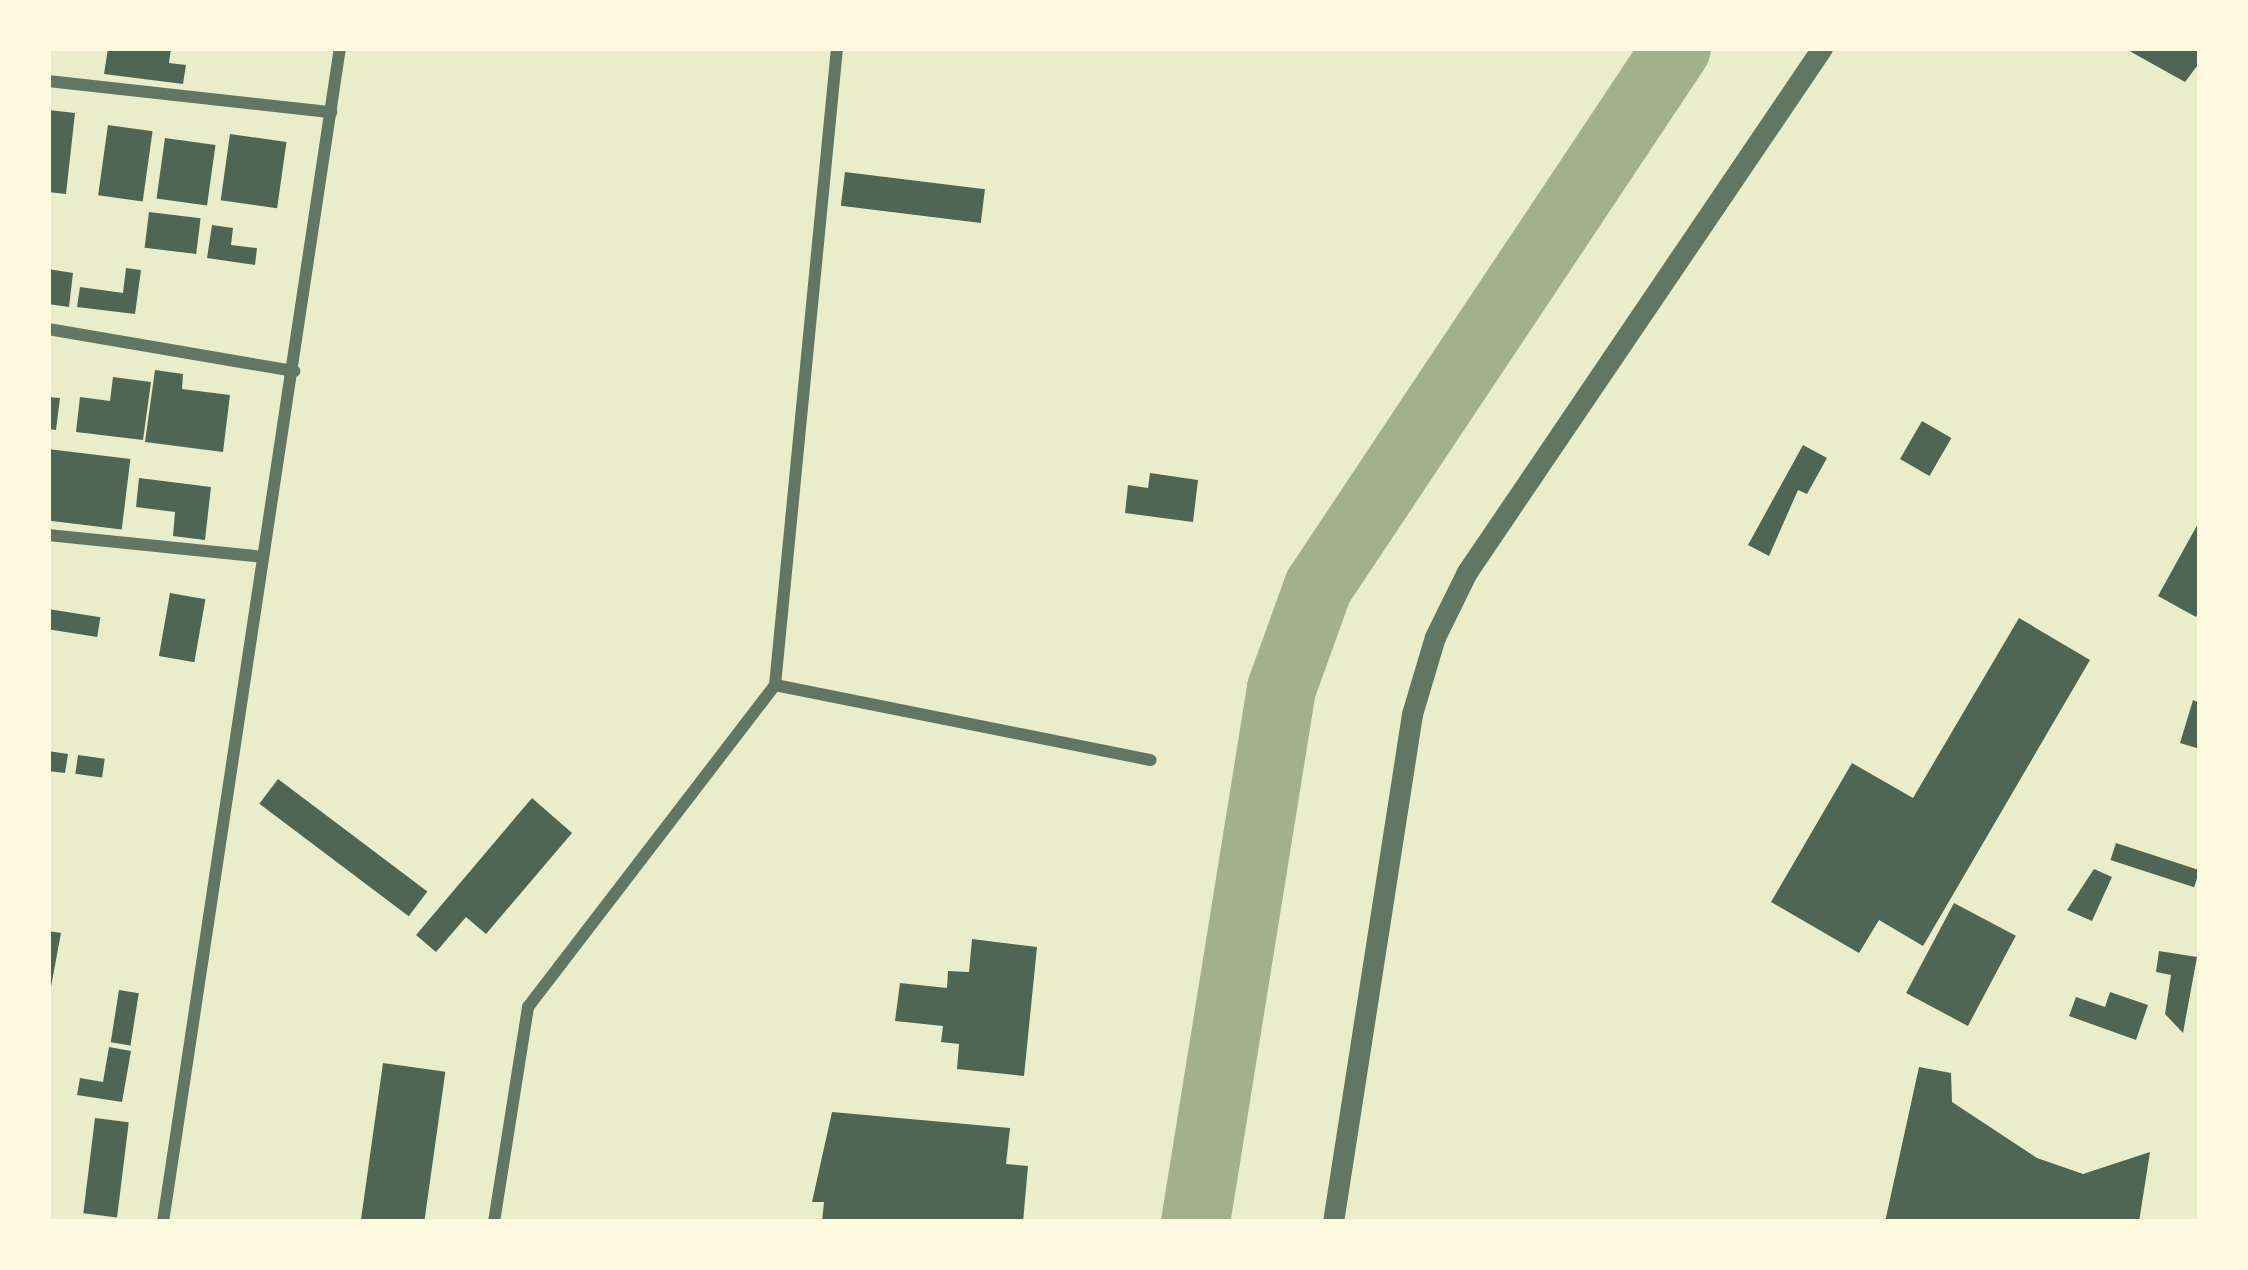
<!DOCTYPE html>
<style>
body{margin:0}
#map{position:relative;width:2248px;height:1270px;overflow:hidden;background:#e9edc9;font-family:Signika,sans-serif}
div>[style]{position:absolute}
.river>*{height:69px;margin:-34.5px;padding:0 34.5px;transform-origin:34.5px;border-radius:34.5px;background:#a3b18a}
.building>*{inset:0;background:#4f6655;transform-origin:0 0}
.minor>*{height:12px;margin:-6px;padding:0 6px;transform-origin:6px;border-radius:6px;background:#617663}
.tertiary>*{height:21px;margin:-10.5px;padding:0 10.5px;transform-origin:10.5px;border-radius:10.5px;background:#617663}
span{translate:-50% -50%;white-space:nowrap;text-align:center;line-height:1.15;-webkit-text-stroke:9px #fefae0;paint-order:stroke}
.frame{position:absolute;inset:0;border:51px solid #fefae0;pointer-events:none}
</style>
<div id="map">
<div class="river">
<div style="left:1195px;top:1222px;width:541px;rotate:-80.85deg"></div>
<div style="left:1281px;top:688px;width:109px;rotate:-70.1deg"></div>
<div style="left:1318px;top:586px;width:646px;rotate:-56.36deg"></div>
</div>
<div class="building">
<div style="clip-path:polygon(108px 48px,171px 48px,169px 63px,186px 65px,183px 84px,104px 74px)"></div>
<div style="clip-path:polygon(2124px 48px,2200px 48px,2200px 62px,2185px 82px)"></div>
<div style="clip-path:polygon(48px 110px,75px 113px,66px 194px,48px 192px)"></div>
<div style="left:108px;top:125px;width:45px;height:71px;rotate:8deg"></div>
<div style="left:230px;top:134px;width:57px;height:67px;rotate:8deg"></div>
<div style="left:165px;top:138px;width:51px;height:61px;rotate:8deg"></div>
<div style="left:845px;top:172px;width:141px;height:34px;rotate:7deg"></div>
<div style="left:149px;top:212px;width:52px;height:36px;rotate:7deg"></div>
<div style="clip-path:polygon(212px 225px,233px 228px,231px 245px,257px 248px,255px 265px,207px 258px)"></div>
<div style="clip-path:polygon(126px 268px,141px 270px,135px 314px,77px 307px,80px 287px,123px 293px)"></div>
<div style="clip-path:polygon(48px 269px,73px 273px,69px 307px,48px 304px)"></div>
<div style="clip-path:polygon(155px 370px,183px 374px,182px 389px,230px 395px,223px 452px,145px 442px)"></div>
<div style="clip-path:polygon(113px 377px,151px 382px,143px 440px,76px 432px,80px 397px,110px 401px)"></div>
<div style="clip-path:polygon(48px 397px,60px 398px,56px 430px,48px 429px)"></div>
<div style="left:1922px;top:421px;width:34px;height:44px;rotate:30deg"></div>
<div style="clip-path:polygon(1803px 445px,1827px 458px,1807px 494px,1798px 490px,1769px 556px,1748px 545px)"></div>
<div style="left:48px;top:449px;width:83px;height:71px;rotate:7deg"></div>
<div style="clip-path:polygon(1150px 473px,1198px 480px,1193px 522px,1125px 513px,1128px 485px,1148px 488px)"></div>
<div style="clip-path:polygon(139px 478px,211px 487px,205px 540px,173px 536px,175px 512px,136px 507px)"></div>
<div style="clip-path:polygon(2200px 520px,2200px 610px,2196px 617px,2158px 596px)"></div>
<div style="left:170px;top:593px;width:36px;height:64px;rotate:10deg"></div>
<div style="left:48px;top:609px;width:53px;height:20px;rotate:9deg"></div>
<div style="clip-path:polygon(2019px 618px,2090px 660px,1923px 946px,1879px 920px,1859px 953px,1771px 902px,1852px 763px,1913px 798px)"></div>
<div style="clip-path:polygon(2193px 700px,2200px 703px,2200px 749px,2180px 743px)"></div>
<div style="clip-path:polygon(48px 751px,68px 754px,65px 773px,48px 771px)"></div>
<div style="left:78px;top:755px;width:27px;height:19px;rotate:8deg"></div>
<div style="left:278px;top:779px;width:187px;height:31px;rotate:37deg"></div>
<div style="clip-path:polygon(532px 798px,572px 833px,486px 934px,466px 917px,436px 952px,416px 935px)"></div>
<div style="left:2116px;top:843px;width:88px;height:18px;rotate:18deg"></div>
<div style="clip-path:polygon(2094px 869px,2112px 877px,2092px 921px,2067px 910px)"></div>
<div style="left:1954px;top:903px;width:70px;height:102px;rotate:28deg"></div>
<div style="clip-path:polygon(48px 931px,61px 933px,50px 992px,48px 991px)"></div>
<div style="clip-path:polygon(972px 939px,1037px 947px,1024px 1076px,957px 1069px,959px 1044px,941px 1042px,943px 1026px,895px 1021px,900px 983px,947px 988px,948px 971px,969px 972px)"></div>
<div style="clip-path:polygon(2159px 951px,2197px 957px,2183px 1033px,2165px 1014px,2171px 975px,2156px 972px)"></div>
<div style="left:119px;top:990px;width:20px;height:53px;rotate:9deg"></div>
<div style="clip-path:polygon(2110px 992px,2148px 1005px,2136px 1040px,2069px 1016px,2076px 997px,2105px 1007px)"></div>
<div style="clip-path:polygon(109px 1047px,131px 1051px,122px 1102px,77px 1095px,80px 1078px,103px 1082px)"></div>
<div style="left:383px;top:1063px;width:63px;height:161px;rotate:8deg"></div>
<div style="clip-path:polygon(1919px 1067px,1951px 1073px,1952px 1102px,2037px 1158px,2083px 1174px,2150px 1152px,2139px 1222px,1885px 1222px)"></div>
<div style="clip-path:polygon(832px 1112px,1010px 1128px,1006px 1164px,1028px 1166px,1023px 1222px,822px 1222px,824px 1202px,812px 1202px)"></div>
<div style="left:95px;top:1118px;width:34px;height:96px;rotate:7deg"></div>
</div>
<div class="minor">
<div style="left:48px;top:81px;width:285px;rotate:6.3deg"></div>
<div style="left:48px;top:329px;width:250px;rotate:9.7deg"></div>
<div style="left:48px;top:535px;width:216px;rotate:5.8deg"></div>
<div style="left:775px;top:685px;width:383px;rotate:11.3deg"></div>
<div style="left:163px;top:1222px;width:1187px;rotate:-81.43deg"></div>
<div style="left:494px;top:1222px;width:218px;rotate:-81deg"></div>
<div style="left:528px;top:1007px;width:406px;rotate:-52.5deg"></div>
<div style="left:775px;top:685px;width:640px;rotate:-84.44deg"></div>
</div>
<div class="tertiary">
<div style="left:1333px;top:1222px;width:514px;rotate:-81.16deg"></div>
<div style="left:1412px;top:714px;width:80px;rotate:-73.4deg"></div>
<div style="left:1435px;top:637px;width:72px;rotate:-63.8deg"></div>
<div style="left:1467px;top:572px;width:633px;rotate:-55.88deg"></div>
</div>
<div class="frame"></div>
</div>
